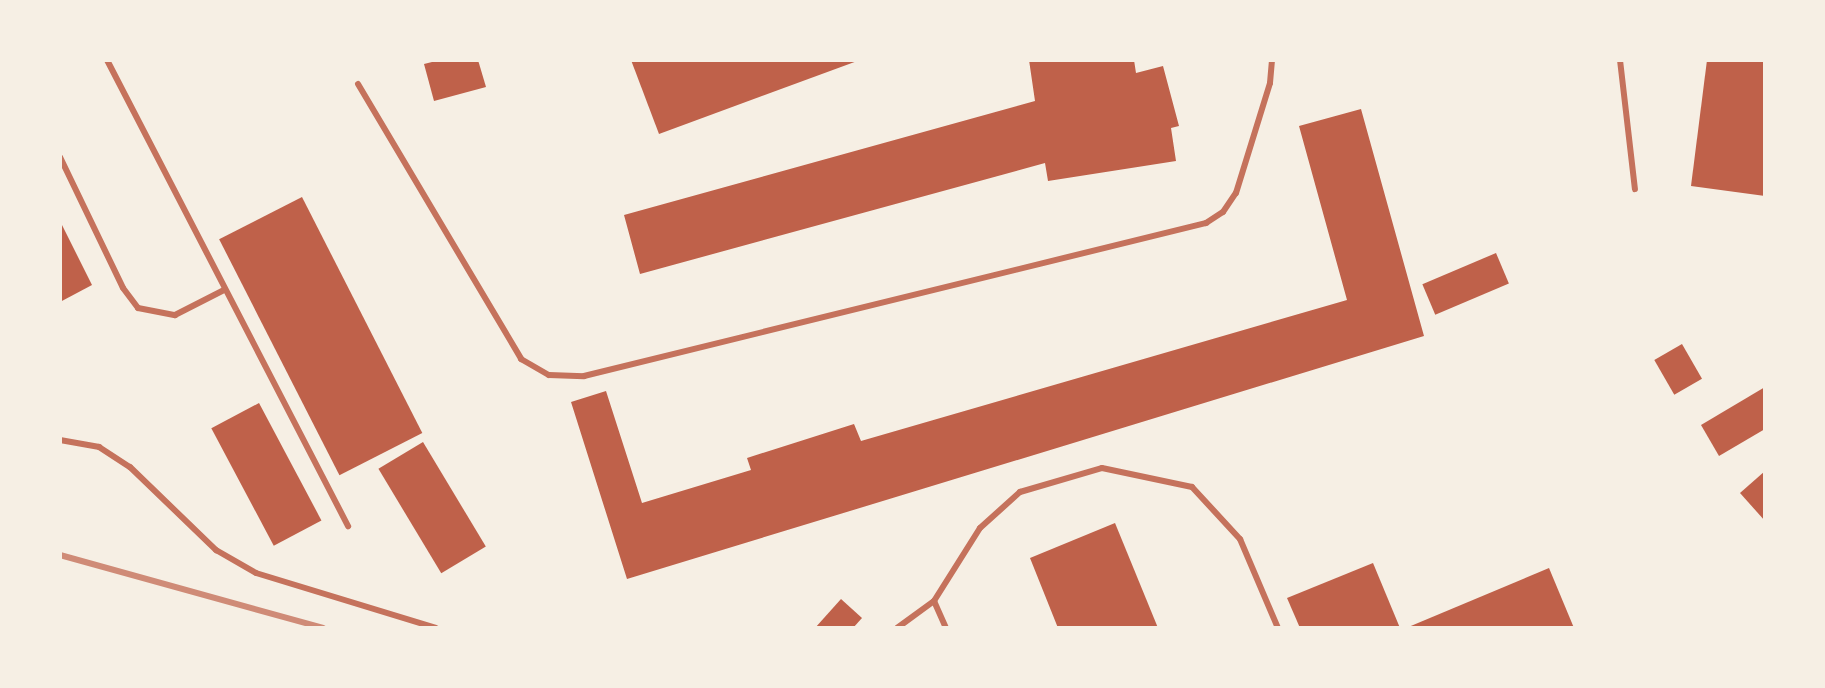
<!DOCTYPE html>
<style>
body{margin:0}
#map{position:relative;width:1825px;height:688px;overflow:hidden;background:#f6efe4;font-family:"Open Sans",sans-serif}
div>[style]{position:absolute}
.building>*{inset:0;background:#bf614a;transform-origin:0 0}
.service>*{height:6px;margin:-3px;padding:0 3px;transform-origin:3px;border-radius:3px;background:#c5725c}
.rail>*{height:6px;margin:-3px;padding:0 3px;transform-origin:3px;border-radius:3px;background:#cf8b77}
span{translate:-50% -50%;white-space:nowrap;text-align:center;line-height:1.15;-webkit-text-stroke:8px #f6efe4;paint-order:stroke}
.frame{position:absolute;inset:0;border:62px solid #f6efe4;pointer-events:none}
</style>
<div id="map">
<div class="building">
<div style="clip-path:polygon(440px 60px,478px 60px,486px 87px,434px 101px,424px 64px)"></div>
<div style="clip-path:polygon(631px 60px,860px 60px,659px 134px)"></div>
<div style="clip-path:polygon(1029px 60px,1134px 60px,1136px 73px,1163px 66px,1179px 126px,1171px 128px,1176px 161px,1048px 181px,1045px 163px,640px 274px,624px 215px,1035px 101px)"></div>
<div style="clip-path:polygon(1707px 60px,1765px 60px,1765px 196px,1691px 186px)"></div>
<div style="clip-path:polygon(1361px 109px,1424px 336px,627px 579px,571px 402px,606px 391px,642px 503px,751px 470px,747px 458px,854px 424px,861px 441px,1347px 300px,1299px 126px)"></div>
<div style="left:302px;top:197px;width:265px;height:93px;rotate:63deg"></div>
<div style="clip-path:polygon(60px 221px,92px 285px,60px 302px)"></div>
<div style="left:1496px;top:253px;width:33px;height:80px;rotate:67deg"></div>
<div style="left:1682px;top:344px;width:40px;height:32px;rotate:60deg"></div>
<div style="clip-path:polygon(1765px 387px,1765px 429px,1719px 456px,1701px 425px)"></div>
<div style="left:259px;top:403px;width:133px;height:54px;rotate:62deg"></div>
<div style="left:423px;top:442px;width:122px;height:52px;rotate:59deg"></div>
<div style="clip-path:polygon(1765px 471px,1765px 521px,1740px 493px)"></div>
<div style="clip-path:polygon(1115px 523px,1158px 628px,1058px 628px,1030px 558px)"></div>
<div style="clip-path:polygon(1373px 563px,1400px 628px,1300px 628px,1287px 598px)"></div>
<div style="clip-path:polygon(1549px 568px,1574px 628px,1406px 628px)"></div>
<div style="clip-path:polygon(841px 599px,862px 618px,853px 628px,815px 628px)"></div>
</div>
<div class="service">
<div style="left:107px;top:60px;width:525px;rotate:62.65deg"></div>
<div style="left:1620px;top:60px;width:130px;rotate:83.4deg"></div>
<div style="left:358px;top:84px;width:320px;rotate:59.3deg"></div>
<div style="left:521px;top:359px;width:32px;rotate:30deg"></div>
<div style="left:549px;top:375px;width:35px;rotate:2deg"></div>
<div style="left:584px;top:376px;width:641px;rotate:-13.82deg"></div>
<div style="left:1206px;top:223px;width:20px;rotate:-33deg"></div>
<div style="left:1223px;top:212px;width:23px;rotate:-56deg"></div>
<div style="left:1236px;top:193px;width:115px;rotate:-72.8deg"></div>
<div style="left:1270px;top:83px;width:23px;rotate:-85deg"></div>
<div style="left:60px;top:157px;width:145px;rotate:64.3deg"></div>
<div style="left:123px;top:288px;width:25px;rotate:53deg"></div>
<div style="left:138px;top:308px;width:38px;rotate:11deg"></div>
<div style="left:175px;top:315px;width:55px;rotate:-27deg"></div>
<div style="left:60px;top:440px;width:40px;rotate:10deg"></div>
<div style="left:99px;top:447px;width:37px;rotate:33deg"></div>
<div style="left:130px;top:467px;width:120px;rotate:44deg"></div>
<div style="left:216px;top:550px;width:46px;rotate:29.9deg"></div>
<div style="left:256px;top:573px;width:188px;rotate:17deg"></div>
<div style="left:934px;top:601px;width:30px;rotate:66deg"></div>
<div style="left:897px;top:628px;width:46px;rotate:-36.1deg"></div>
<div style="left:934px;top:601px;width:86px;rotate:-57.8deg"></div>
<div style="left:980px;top:528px;width:54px;rotate:-42deg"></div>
<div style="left:1020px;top:492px;width:85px;rotate:-16.3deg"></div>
<div style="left:1102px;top:468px;width:92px;rotate:11.9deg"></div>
<div style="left:1192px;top:487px;width:71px;rotate:47.3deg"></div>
<div style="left:1240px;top:539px;width:97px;rotate:66.9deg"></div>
</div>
<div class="rail">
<div style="left:60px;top:555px;width:273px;rotate:15.5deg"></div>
</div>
<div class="frame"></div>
</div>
